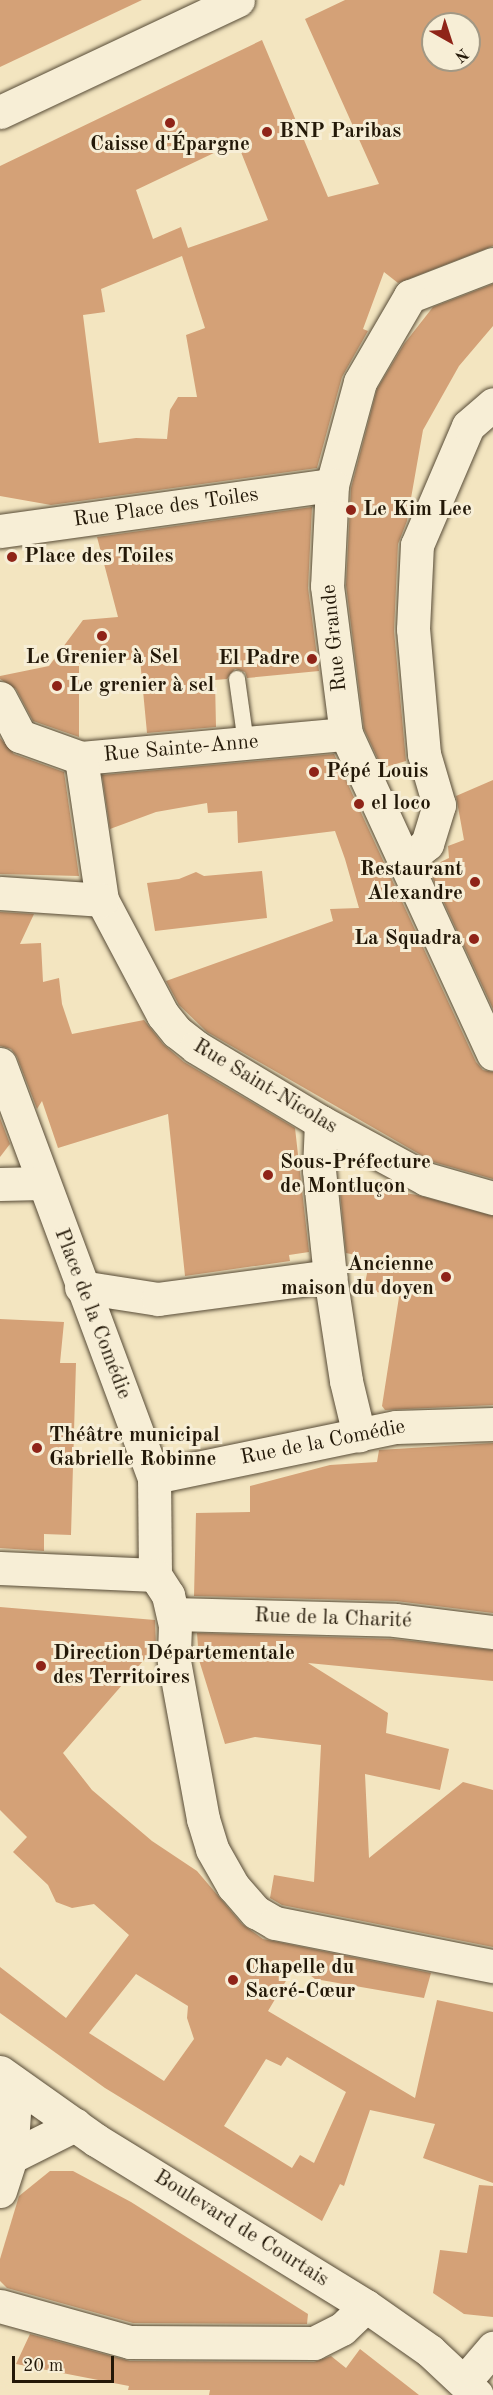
<!DOCTYPE html>
<meta charset="utf-8">
<style>
body{margin:0}
#map{position:relative;width:493px;height:2395px;overflow:hidden;background:#f3e5c0;font-family:"Old Standard TT",serif}
div>[style]{position:absolute}
.building>*{inset:0;background:#d4a177}
.roads{filter:drop-shadow(0 0 2px #574b36) drop-shadow(0 0 2px #574b36)}
.lane>*{height:16px;margin:-8px;padding:0 8px;transform-origin:8px;border-radius:8px;background:#f7eed6}
.street>*{height:33px;margin:-16.5px;padding:0 16.5px;transform-origin:16.5px;border-radius:16.5px;background:#f7eed6}
.secondary>*{height:33px;margin:-16.5px;padding:0 16.5px;transform-origin:16.5px;border-radius:16.5px;background:#f7eed6}
.dots>*{width:16px;height:16px;translate:-50% -50%;box-sizing:border-box;border:3px solid #f7eed6;border-radius:50%}
span{translate:-50% -50%;white-space:nowrap;text-align:center;line-height:1.15;-webkit-text-stroke:6px #f7eed6;paint-order:stroke}
.poi-label{font-size:21px;color:#231808;font-weight:700}
.left{translate:0 -50%;text-align:left}
.right{translate:-100% -50%;text-align:right}
.street-label{font-size:21px;color:#231808}
.north{position:absolute;left:421px;top:12px;width:60px;height:60px;box-sizing:border-box;background:#f7eed6;border:2px solid #a29884;border-radius:50%;rotate:141deg;font-size:16px;font-weight:700;line-height:24px;text-align:center;color:#231808}
.north::after{content:'';display:block;margin:auto;width:21px;height:27px;background:#8f2418;clip-path:polygon(50% 0,100% 100%,50% 72%,0 100%)}
.scale{position:absolute;left:12px;top:2356px;width:102px;height:27px;box-sizing:border-box;border:3px solid #231808;border-top:0;padding-left:8px;font-size:18px;line-height:21px;white-space:nowrap;color:#231808;-webkit-text-stroke:4px #f7eed6;paint-order:stroke}
</style>
<div id="map">
<div class="building">
<div style="clip-path:polygon(0 0,142px 0,0 67px)"></div>
<div style="clip-path:polygon(evenodd,345px 0,493px 0,493px 246px,398px 283px,384px 272px,363px 329px,368px 331px,342px 377px,317px 468px,51px 505px,0 496px,0 166px,262px 40px,328px 197px,379px 184px,305px 19px,345px 0,433px 24px,469px 24px,469px 60px,433px 60px,433px 24px,345px 0,237px 142px,268px 220px,188px 248px,181px 227px,153px 239px,136px 190px,237px 142px,345px 0,182px 256px,205px 328px,186px 335px,197px 397px,178px 397px,170px 410px,167px 439px,136px 438px,99px 443px,83px 315px,105px 312px,101px 289px,182px 256px)"></div>
<div style="clip-path:polygon(493px 284px,493px 326px,459px 366px,423px 430px,407px 521px,398px 544px,394px 631px,406px 761px,382px 768px,364px 729px,346px 585px,351px 488px,377px 389px,404px 344px,433px 307px)"></div>
<div style="clip-path:polygon(312px 507px,308px 588px,319px 671px,247px 678px,245px 672px,235px 669px,227px 679px,215px 680px,216px 727px,147px 733px,140px 659px,79px 664px,79px 737px,33px 721px,16px 689px,0 679px,0 676px,49px 666px,83px 620px,118px 617px,97px 537px)"></div>
<div style="clip-path:polygon(0 738px,14px 754px,64px 772px,79px 876px,0 874px)"></div>
<div style="clip-path:polygon(334px 754px,476px 1062px,483px 1070px,493px 1072px,493px 1179px,433px 1162px,207px 1032px,179px 1005px,166px 981px,333px 921px,330px 909px,359px 908px,345px 859px,335px 831px,238px 843px,237px 811px,208px 813px,207px 803px,156px 812px,110px 829px,102px 775px)"></div>
<div style="clip-path:polygon(493px 780px,493px 1009px,428px 868px,449px 858px,448px 846px,464px 840px,456px 796px)"></div>
<div style="clip-path:polygon(262px 871px,267px 918px,155px 931px,147px 883px,179px 879px,196px 872px,204px 876px)"></div>
<div style="clip-path:polygon(0 912px,34px 914px,20px 944px,41px 943px,43px 982px,59px 978px,62px 1004px,72px 1034px,144px 1020px,163px 1044px,184px 1062px,295px 1128px,309px 1252px,289px 1255px,290px 1261px,185px 1276px,168px 1114px,58px 1148px,42px 1101px,37px 1109px,17px 1057px,11px 1049px,0 1046px)"></div>
<div style="clip-path:polygon(0 1118px,10px 1144px,0 1157px)"></div>
<div style="clip-path:polygon(339px 1182px,417px 1195px,493px 1216px,493px 1405px,385px 1410px,382px 1406px,399px 1297px,364px 1289px,368px 1268px,358px 1266px,360px 1256px,346px 1253px)"></div>
<div style="clip-path:polygon(0 1319px,64px 1322px,60px 1363px,76px 1363px,71px 1535px,44px 1534px,44px 1551px,0 1548px)"></div>
<div style="clip-path:polygon(493px 1443px,493px 1613px,396px 1601px,194px 1596px,196px 1513px,250px 1512px,250px 1486px,330px 1465px,377px 1462px,379px 1450px)"></div>
<div style="clip-path:polygon(evenodd,0 1607px,155px 1620px,156px 1646px,63px 1753px,92px 1790px,152px 1841px,197px 1871px,242px 1924px,263px 1939px,431px 1973px,424px 1998px,315px 1979px,296px 1964px,268px 2011px,415px 2098px,437px 2000px,493px 2012px,493px 2183px,423px 2158px,435px 2124px,370px 2110px,344px 2186px,340px 2184px,322px 2221px,105px 2088px,0 2013px,0 1967px,66px 2018px,129px 1935px,94px 1904px,72px 1908px,56px 1902px,48px 1885px,13px 1852px,27px 1837px,0 1810px,0 1607px,136px 1974px,188px 2006px,187px 2018px,194px 2039px,164px 2081px,89px 2033px,136px 1974px,0 1607px,287px 2057px,346px 2092px,314px 2163px,300px 2155px,292px 2168px,224px 2126px,266px 2059px,281px 2066px,287px 2057px)"></div>
<div style="clip-path:polygon(197px 1633px,394px 1639px,493px 1650px,493px 1681px,308px 1663px,388px 1713px,386px 1733px,449px 1749px,440px 1790px,365px 1774px,369px 1858px,463px 1782px,493px 1790px,493px 1947px,282px 1905px,270px 1898px,274px 1875px,314px 1882px,321px 1745px,255px 1737px,225px 1744px,199px 1660px)"></div>
<div style="clip-path:polygon(50px 2171px,73px 2171px,131px 2202px,308px 2314px,307px 2324px,133px 2323px,7px 2288px,0 2281px,0 2259px,19px 2196px)"></div>
<div style="clip-path:polygon(479px 2185px,493px 2186px,493px 2317px,464px 2314px,433px 2293px,440px 2250px,467px 2253px)"></div>
<div style="clip-path:polygon(30px 2334px,130px 2361px,314px 2362px,331px 2356px,346px 2368px,360px 2349px,419px 2395px,209px 2395px,210px 2390px,128px 2390px,129px 2386px,16px 2364px)"></div>
</div>
<div class="roads">
<div class="lane">
<div style="left:237px;top:679px;width:65px;rotate:82deg"></div>
</div>
<div class="street">
<div style="left:493px;top:264px;width:89px;rotate:158.9deg"></div>
<div style="left:410px;top:296px;width:99px;rotate:120.2deg"></div>
<div style="left:360px;top:382px;width:107px;rotate:105.2deg"></div>
<div style="left:332px;top:485px;width:101px;rotate:92.8deg"></div>
<div style="left:327px;top:586px;width:149px;rotate:82.7deg"></div>
<div style="left:346px;top:734px;width:352px;rotate:65.3deg"></div>
<div style="left:0;top:531px;width:335px;rotate:-7.9deg"></div>
<div style="left:0;top:698px;width:43px;rotate:62.2deg"></div>
<div style="left:20px;top:736px;width:65px;rotate:19.8deg"></div>
<div style="left:81px;top:758px;width:266px;rotate:-5.2deg"></div>
<div style="left:81px;top:758px;width:144px;rotate:81.6deg"></div>
<div style="left:102px;top:900px;width:130px;rotate:62.1deg"></div>
<div style="left:163px;top:1015px;width:22px;rotate:51deg"></div>
<div style="left:177px;top:1032px;width:24px;rotate:38deg"></div>
<div style="left:196px;top:1047px;width:146px;rotate:31deg"></div>
<div style="left:321px;top:1122px;width:119px;rotate:28.5deg"></div>
<div style="left:426px;top:1179px;width:70px;rotate:15.8deg"></div>
<div style="left:404px;top:863px;width:30px;rotate:-40deg"></div>
<div style="left:427px;top:844px;width:41px;rotate:-72.9deg"></div>
<div style="left:439px;top:805px;width:53px;rotate:-106.4deg"></div>
<div style="left:424px;top:754px;width:125px;rotate:-95deg"></div>
<div style="left:413px;top:629px;width:84px;rotate:-87.3deg"></div>
<div style="left:417px;top:545px;width:129px;rotate:-66.8deg"></div>
<div style="left:468px;top:426px;width:33px;rotate:-41deg"></div>
<div style="left:0;top:893px;width:102px;rotate:3.9deg"></div>
<div style="left:0;top:1064px;width:441px;rotate:69.6deg"></div>
<div style="left:154px;top:1477px;width:98px;rotate:89.4deg"></div>
<div style="left:155px;top:1575px;width:155px;rotate:-177.4deg"></div>
<div style="left:321px;top:1122px;width:48px;rotate:92.4deg"></div>
<div style="left:319px;top:1170px;width:107px;rotate:84.1deg"></div>
<div style="left:330px;top:1276px;width:106px;rotate:81.3deg"></div>
<div style="left:346px;top:1381px;width:56px;rotate:76.5deg"></div>
<div style="left:0;top:1184px;width:43px;rotate:-1.3deg"></div>
<div style="left:81px;top:1287px;width:78px;rotate:8.9deg"></div>
<div style="left:158px;top:1299px;width:174px;rotate:-7.6deg"></div>
<div style="left:154px;top:1477px;width:247px;rotate:-11.7deg"></div>
<div style="left:396px;top:1427px;width:97px;rotate:-1.8deg"></div>
<div style="left:155px;top:1575px;width:24px;rotate:57deg"></div>
<div style="left:168px;top:1595px;width:31px;rotate:77deg"></div>
<div style="left:175px;top:1625px;width:36px;rotate:92deg"></div>
<div style="left:174px;top:1661px;width:161px;rotate:79.6deg"></div>
<div style="left:203px;top:1819px;width:31px;rotate:73deg"></div>
<div style="left:212px;top:1849px;width:43px;rotate:60.4deg"></div>
<div style="left:233px;top:1886px;width:35px;rotate:49deg"></div>
<div style="left:256px;top:1912px;width:22px;rotate:30deg"></div>
<div style="left:275px;top:1923px;width:222px;rotate:11.2deg"></div>
<div style="left:173px;top:1614px;width:222px;rotate:1.5deg"></div>
<div style="left:395px;top:1620px;width:99px;rotate:7deg"></div>
<div style="left:11px;top:2157px;width:72px;rotate:-26.6deg"></div>
<div style="left:0;top:2191px;width:36px;rotate:-72deg"></div>
<div style="left:11px;top:2157px;width:73px;rotate:-86.1deg"></div>
<div style="left:0;top:2306px;width:135px;rotate:15.5deg"></div>
<div style="left:130px;top:2342px;width:184px;rotate:0.3deg"></div>
<div style="left:314px;top:2343px;width:31px;rotate:-27deg"></div>
<div style="left:342px;top:2329px;width:33px;rotate:-44deg"></div>
<div style="left:464px;top:2382px;width:45px;rotate:-49.5deg"></div>
</div>
<div class="secondary">
<div style="left:0;top:112px;width:263px;rotate:-25.2deg"></div>
<div style="left:0;top:2072px;width:118px;rotate:35.3deg"></div>
<div style="left:96px;top:2140px;width:317px;rotate:31.6deg"></div>
<div style="left:366px;top:2306px;width:78px;rotate:35.1deg"></div>
<div style="left:430px;top:2351px;width:64px;rotate:43.1deg"></div>
</div>
</div>
<div class="dots">
<div style="left:170px;top:123px;background:#8f2418"></div>
<div style="left:267px;top:132px;background:#8f2418"></div>
<div style="left:351px;top:510px;background:#8f2418"></div>
<div style="left:12px;top:557px;background:#8f2418"></div>
<div style="left:102px;top:636px;background:#8f2418"></div>
<div style="left:312px;top:659px;background:#8f2418"></div>
<div style="left:57px;top:686px;background:#8f2418"></div>
<div style="left:314px;top:772px;background:#8f2418"></div>
<div style="left:359px;top:804px;background:#8f2418"></div>
<div style="left:475px;top:882px;background:#8f2418"></div>
<div style="left:474px;top:939px;background:#8f2418"></div>
<div style="left:268px;top:1175px;background:#8f2418"></div>
<div style="left:446px;top:1277px;background:#8f2418"></div>
<div style="left:37px;top:1448px;background:#8f2418"></div>
<div style="left:41px;top:1666px;background:#8f2418"></div>
<div style="left:233px;top:1980px;background:#8f2418"></div>
</div>
<div class="poi-label">
<span class="left" style="left:279px;top:132px">BNP Paribas</span>
<span style="left:170px;top:145px">Caisse d'Épargne</span>
<span class="left" style="left:363px;top:510px">Le Kim Lee</span>
<span class="left" style="left:24px;top:557px">Place des Toiles</span>
<span style="left:102px;top:658px">Le Grenier à Sel</span>
<span class="right" style="left:300px;top:659px">El Padre</span>
<span class="left" style="left:69px;top:686px">Le grenier à sel</span>
<span class="left" style="left:326px;top:772px">Pépé Louis</span>
<span class="left" style="left:371px;top:804px">el loco</span>
<span class="right" style="left:463px;top:882px">Restaurant<br>Alexandre</span>
<span class="right" style="left:462px;top:939px">La Squadra</span>
<span class="left" style="left:280px;top:1175px">Sous-Préfecture<br>de Montluçon</span>
<span class="right" style="left:434px;top:1277px">Ancienne<br>maison du doyen</span>
<span class="left" style="left:49px;top:1448px">Théâtre municipal<br>Gabrielle Robinne</span>
<span class="left" style="left:53px;top:1666px">Direction Départementale<br>des Territoires</span>
<span class="left" style="left:245px;top:1980px">Chapelle du<br>Sacré-Cœur</span>
</div>
<div class="street-label">
<span style="left:166px;top:508px;rotate:-8deg">Rue Place des Toiles</span>
<span style="left:335px;top:638px;rotate:-96deg">Rue Grande</span>
<span style="left:181px;top:749px;rotate:-5deg">Rue Sainte-Anne</span>
<span style="left:265px;top:1087px;rotate:31deg">Rue Saint-Nicolas</span>
<span style="left:92px;top:1314px;rotate:69deg">Place de la Comédie</span>
<span style="left:323px;top:1443px;rotate:-11deg">Rue de la Comédie</span>
<span style="left:333px;top:1619px;rotate:2deg">Rue de la Charité</span>
<span style="left:241px;top:2229px;rotate:32deg">Boulevard de Courtais</span>
</div>
<div class="north">N</div>
<div class="scale">20 m</div>
</div>
